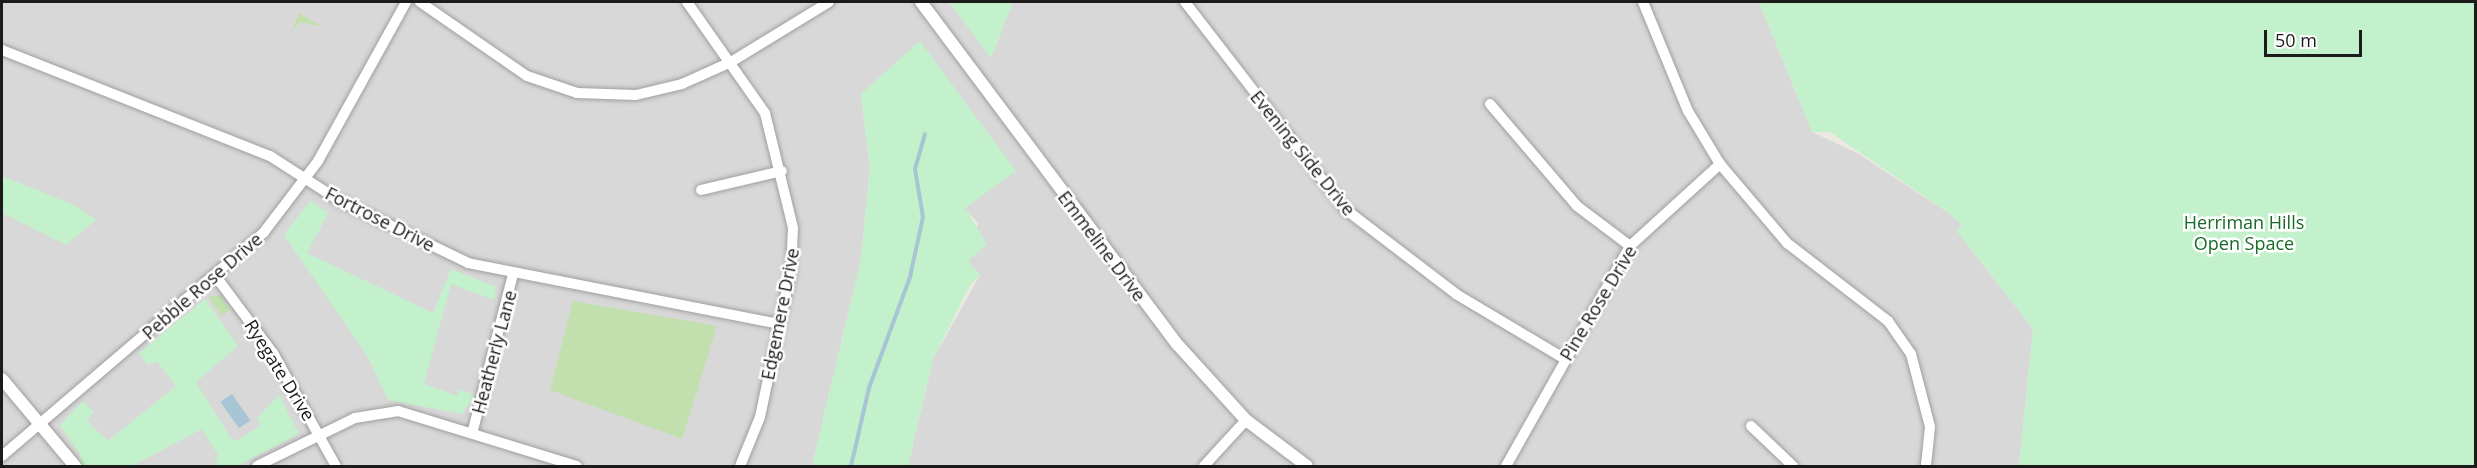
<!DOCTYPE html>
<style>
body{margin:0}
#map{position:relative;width:2477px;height:468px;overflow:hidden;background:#ebe9e2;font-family:"Open Sans",sans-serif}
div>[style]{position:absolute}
.residential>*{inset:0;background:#d9d8d8}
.grass>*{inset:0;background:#c1e0ad}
.park>*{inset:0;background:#c3f1cb}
.water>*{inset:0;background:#a7c5d4;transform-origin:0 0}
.stream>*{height:4px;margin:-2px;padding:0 2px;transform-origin:2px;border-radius:2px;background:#a7c5d4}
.roads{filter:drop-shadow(0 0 2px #9f9f9f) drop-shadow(0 0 2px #9f9f9f)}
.minor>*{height:10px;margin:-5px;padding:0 5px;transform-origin:5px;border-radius:5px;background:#fff}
.tertiary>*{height:12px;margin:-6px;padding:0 6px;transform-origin:6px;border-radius:6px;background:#fff}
span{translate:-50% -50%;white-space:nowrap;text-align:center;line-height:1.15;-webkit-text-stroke:5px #fff;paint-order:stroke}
.street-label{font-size:18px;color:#1b1b1b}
.park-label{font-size:18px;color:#186a27}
.frame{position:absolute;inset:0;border:3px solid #1b1b1b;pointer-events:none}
.scale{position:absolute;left:2264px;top:30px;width:98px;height:27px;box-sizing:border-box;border:3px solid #1b1b1b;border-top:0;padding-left:8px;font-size:18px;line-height:21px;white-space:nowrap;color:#1b1b1b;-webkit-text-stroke:4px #fff;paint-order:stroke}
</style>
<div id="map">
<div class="residential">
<div style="clip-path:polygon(2px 2px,949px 2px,991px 57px,1013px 2px,1759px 2px,1812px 132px,1857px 153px,1950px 214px,1963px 226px,1957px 231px,2033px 329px,2019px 466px,908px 466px,933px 359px,980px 275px,967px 261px,978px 223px,861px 94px,870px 167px,861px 259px,812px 466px,2px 466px)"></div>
</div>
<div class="grass">
<div style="clip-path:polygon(299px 13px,309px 19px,324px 27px,300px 22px,291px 33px)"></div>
<div style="clip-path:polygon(221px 295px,230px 310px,222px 316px,208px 297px)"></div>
<div style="clip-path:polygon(573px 301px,717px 326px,682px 439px,550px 390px)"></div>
</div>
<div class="park">
<div style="clip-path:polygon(949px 2px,1013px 2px,991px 58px)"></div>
<div style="clip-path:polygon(1759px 2px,2475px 2px,2475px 466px,2019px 466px,2033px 329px,1957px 231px,1962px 225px,1950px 214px,1830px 132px,1812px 132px)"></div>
<div style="clip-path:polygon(920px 41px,1016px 171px,965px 208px,987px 244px,968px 261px,980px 275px,970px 285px,933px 359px,908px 466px,812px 466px,861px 259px,870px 167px,861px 94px)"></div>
<div style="clip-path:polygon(2px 176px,74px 205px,96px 220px,66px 245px,2px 213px)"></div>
<div style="clip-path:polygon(310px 201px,328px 213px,307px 253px,433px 313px,451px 269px,496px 287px,494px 300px,451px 284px,424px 384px,457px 396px,459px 390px,476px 395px,462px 414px,388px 400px,368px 357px,284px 235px)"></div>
<div style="clip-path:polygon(205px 299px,238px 346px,196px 382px,230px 437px,236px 441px,261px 425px,257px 418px,279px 395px,299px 434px,237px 466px,215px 466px,218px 455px,202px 429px,132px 466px,67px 466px,81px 456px,60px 425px,83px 401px,94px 412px,87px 421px,108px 441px,176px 386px,157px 361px,148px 365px,139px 353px)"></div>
</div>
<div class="water">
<div style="left:232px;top:394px;width:32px;height:14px;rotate:55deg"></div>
</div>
<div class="stream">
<div style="left:851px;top:466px;width:80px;rotate:-77deg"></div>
<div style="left:869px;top:388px;width:118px;rotate:-69.7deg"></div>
<div style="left:910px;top:277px;width:61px;rotate:-77.8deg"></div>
<div style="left:923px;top:217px;width:49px;rotate:-99.5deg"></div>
<div style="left:915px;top:169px;width:36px;rotate:-74deg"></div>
</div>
<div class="roads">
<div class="minor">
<div style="left:420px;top:2px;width:130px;rotate:34.7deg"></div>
<div style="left:527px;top:76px;width:53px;rotate:18.8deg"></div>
<div style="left:577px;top:93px;width:59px;rotate:1.9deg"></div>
<div style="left:636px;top:95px;width:47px;rotate:-13.4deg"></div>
<div style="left:682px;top:84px;width:54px;rotate:-24.2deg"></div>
<div style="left:731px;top:62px;width:115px;rotate:-31.5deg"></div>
<div style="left:687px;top:2px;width:136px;rotate:54.9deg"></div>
<div style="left:765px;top:113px;width:118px;rotate:76.3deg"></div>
<div style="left:793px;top:228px;width:42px;rotate:92.7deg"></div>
<div style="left:791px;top:270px;width:150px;rotate:101.9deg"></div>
<div style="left:760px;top:417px;width:53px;rotate:112.2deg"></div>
<div style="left:1185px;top:2px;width:262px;rotate:52.3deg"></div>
<div style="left:1345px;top:209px;width:140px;rotate:37.4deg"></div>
<div style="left:1456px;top:294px;width:127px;rotate:30.8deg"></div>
<div style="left:1643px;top:2px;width:118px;rotate:67.6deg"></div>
<div style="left:1688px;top:111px;width:62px;rotate:58.9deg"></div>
<div style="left:1720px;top:164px;width:104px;rotate:49.7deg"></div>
<div style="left:1787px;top:243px;width:128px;rotate:37.7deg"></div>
<div style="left:1888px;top:321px;width:40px;rotate:55.1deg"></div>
<div style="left:1911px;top:354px;width:75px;rotate:75.4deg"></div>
<div style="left:1930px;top:427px;width:39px;rotate:96deg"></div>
<div style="left:2px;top:50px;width:288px;rotate:21.6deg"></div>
<div style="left:270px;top:156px;width:83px;rotate:32.7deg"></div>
<div style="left:340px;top:201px;width:142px;rotate:25.8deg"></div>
<div style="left:468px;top:263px;width:318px;rotate:11.1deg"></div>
<div style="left:1490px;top:104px;width:134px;rotate:49.5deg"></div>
<div style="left:1577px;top:206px;width:66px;rotate:37deg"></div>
<div style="left:701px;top:190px;width:83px;rotate:-13.2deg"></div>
<div style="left:217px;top:278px;width:94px;rotate:53.3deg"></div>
<div style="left:273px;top:353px;width:129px;rotate:60.9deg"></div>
<div style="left:1751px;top:426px;width:58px;rotate:43.6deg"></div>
<div style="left:473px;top:430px;width:161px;rotate:-75.6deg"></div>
<div style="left:2px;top:456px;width:345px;rotate:-40.5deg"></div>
<div style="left:264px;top:232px;width:89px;rotate:-52.7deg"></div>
<div style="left:318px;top:161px;width:182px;rotate:-61deg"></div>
<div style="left:257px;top:466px;width:109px;rotate:-26.1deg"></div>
<div style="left:355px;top:418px;width:44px;rotate:-9.2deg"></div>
<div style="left:398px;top:411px;width:187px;rotate:17.1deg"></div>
<div style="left:1204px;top:466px;width:62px;rotate:-47.6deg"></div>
<div style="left:1506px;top:466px;width:253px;rotate:-60.6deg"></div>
<div style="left:1630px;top:246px;width:122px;rotate:-42.3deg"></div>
</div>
<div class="tertiary">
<div style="left:921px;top:2px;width:427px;rotate:53.2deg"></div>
<div style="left:1177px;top:344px;width:103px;rotate:47.8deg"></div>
<div style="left:1246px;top:420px;width:76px;rotate:37deg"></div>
<div style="left:2px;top:379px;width:114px;rotate:50deg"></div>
</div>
</div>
<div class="street-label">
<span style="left:1303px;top:153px;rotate:51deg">Evening Side Drive</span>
<span style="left:380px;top:219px;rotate:27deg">Fortrose Drive</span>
<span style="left:1102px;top:246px;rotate:53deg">Emmeline Drive</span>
<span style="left:202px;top:286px;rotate:-41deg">Pebble Rose Drive</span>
<span style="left:1598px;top:303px;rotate:-59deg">Pine Rose Drive</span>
<span style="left:780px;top:314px;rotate:-79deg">Edgemere Drive</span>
<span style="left:494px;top:352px;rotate:-75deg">Heatherly Lane</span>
<span style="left:280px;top:370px;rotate:58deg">Ryegate Drive</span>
</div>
<div class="park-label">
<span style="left:2244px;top:233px">Herriman Hills<br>Open Space</span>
</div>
<div class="frame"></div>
<div class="scale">50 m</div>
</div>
